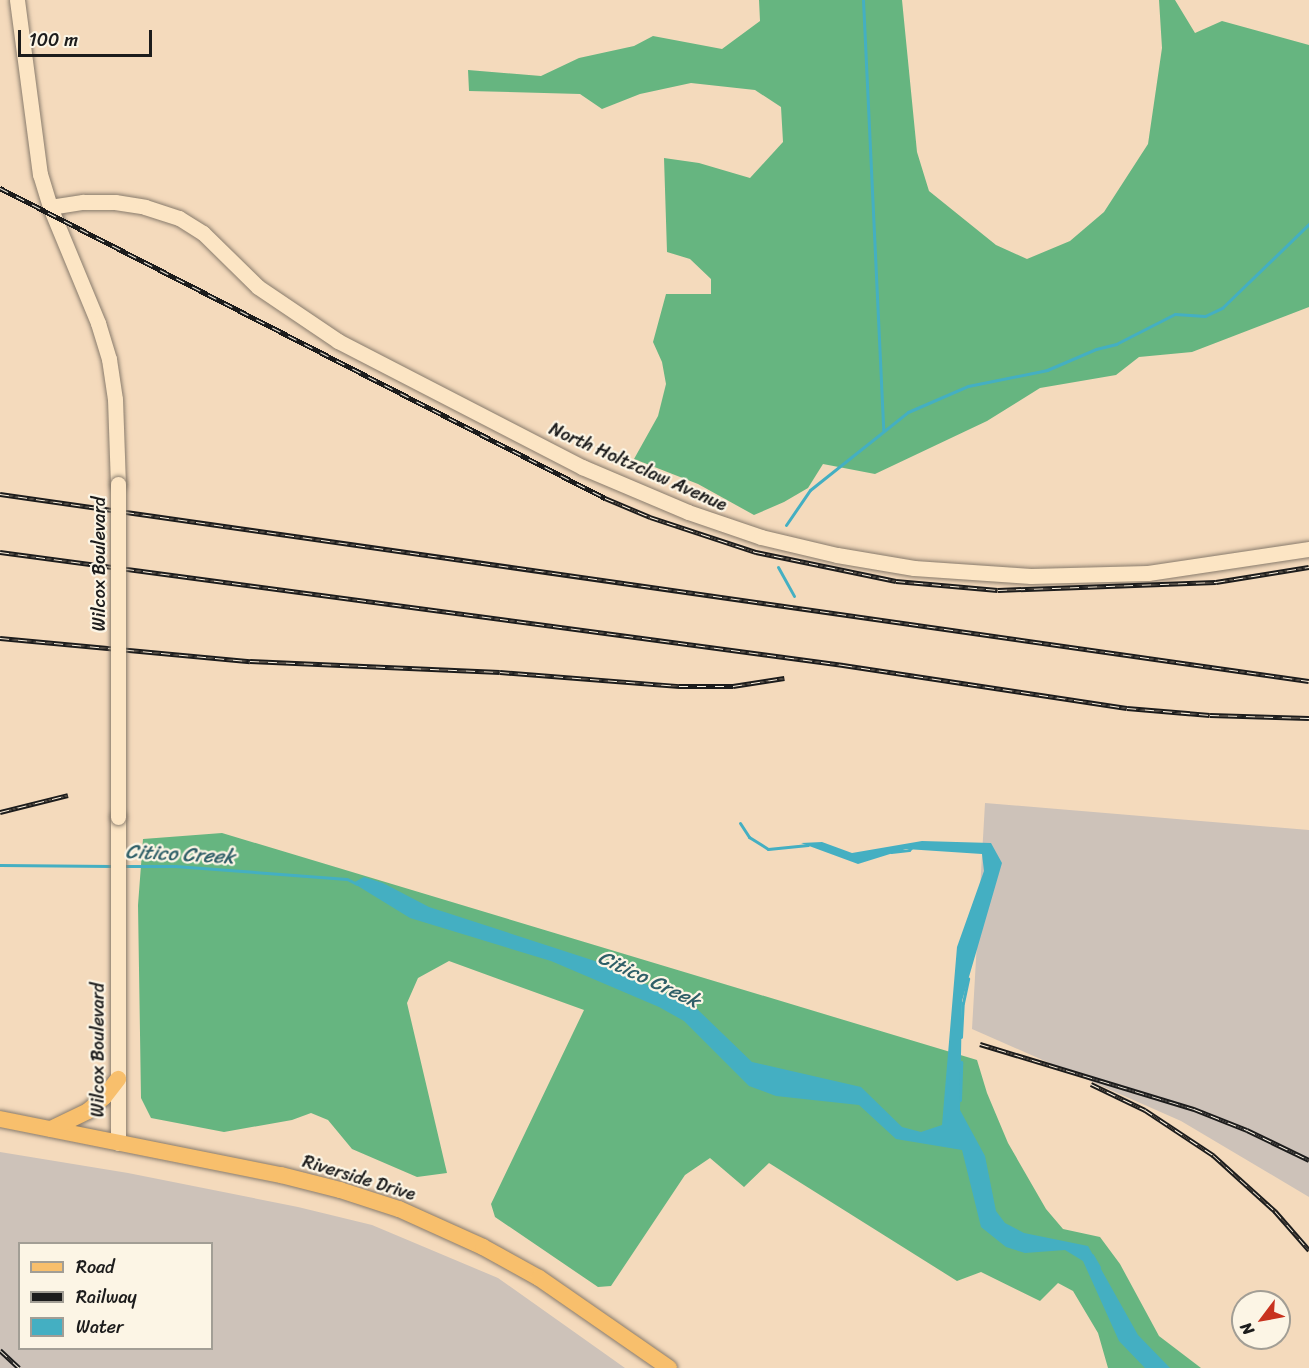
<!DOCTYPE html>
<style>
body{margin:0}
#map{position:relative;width:1309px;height:1368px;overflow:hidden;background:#f4dabc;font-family:Sriracha,sans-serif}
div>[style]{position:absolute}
.industrial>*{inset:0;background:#cdc2b9}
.forest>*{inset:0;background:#66b580}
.water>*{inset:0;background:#44afc2}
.stream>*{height:3px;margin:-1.5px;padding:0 1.5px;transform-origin:1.5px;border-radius:1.5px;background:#44afc2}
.roads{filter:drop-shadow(0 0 2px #887b6c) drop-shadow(0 0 2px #887b6c)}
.secondary>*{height:15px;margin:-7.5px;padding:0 7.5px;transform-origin:7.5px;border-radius:7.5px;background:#fce5c4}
.primary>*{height:16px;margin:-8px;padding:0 8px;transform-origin:8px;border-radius:8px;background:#f8bf6c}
.rail>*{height:5px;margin-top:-2.5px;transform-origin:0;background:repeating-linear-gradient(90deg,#fcf5e5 0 9px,#1c1c1c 0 18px);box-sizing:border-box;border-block:2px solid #1c1c1c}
.bridges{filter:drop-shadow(0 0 2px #887b6c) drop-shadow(0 0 2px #887b6c)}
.secondary-bridge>*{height:15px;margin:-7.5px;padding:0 7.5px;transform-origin:7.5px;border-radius:7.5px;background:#fce5c4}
span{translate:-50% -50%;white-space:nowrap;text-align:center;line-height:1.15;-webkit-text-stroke:4.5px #fcf5e5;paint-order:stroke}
.street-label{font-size:18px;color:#1c1c1c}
.water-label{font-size:20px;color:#2e5e67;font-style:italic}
.legend{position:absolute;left:18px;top:1242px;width:195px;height:108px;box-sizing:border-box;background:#fcf5e5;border:2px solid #a29e95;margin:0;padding:8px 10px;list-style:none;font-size:18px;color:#1c1c1c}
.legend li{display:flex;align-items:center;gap:12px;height:30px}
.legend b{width:30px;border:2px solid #a29e95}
.north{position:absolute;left:1231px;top:1290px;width:60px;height:60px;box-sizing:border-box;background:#fcf5e5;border:2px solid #a29e95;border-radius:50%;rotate:238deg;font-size:16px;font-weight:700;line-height:24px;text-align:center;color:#1c1c1c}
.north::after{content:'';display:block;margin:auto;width:21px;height:27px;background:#c8321e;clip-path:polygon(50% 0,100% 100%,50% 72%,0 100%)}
.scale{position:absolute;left:18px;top:30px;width:134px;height:27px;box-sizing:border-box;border:3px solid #1c1c1c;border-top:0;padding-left:8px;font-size:18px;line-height:21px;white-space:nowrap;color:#1c1c1c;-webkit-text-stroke:4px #fcf5e5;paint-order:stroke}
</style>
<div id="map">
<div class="industrial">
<div style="clip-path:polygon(985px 803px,1309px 830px,1309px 1197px,1181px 1121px,972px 1029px)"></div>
<div style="clip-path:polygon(evenodd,0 1152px,128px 1173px,298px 1207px,372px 1225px,498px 1278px,625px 1368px,0 1368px,0 1152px,20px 1244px,212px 1244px,212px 1348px,20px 1348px,20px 1244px)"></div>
</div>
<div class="forest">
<div style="clip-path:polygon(759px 0,902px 0,917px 152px,929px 191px,996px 245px,1027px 259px,1070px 241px,1104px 212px,1148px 144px,1162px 48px,1159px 0,1175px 0,1195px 33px,1222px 21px,1309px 45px,1309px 307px,1192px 352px,1139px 357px,1116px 375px,1040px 388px,987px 421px,875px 474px,823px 464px,808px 488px,784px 502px,754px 515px,698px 484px,634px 459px,658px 416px,666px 384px,662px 362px,653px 342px,666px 294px,711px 294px,711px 279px,690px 259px,667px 252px,664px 158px,699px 163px,750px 178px,783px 142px,781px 107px,755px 90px,691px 83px,640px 94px,602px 109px,580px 94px,469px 91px,468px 70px,541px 76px,579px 58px,634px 46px,653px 36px,722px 49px,760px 21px)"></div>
<div style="clip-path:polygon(222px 833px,977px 1060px,987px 1093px,1008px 1143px,1046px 1209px,1063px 1229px,1100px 1237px,1120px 1264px,1159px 1336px,1201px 1368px,1108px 1368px,1098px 1333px,1073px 1291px,1058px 1283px,1040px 1301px,981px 1272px,957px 1281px,769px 1163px,744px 1187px,710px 1158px,685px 1175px,611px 1286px,598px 1287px,495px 1217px,491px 1204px,584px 1010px,449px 961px,418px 978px,407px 1003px,447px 1173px,417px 1177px,352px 1149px,328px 1120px,311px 1113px,292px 1120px,224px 1132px,151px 1118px,141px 1098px,138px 905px,143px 839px)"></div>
</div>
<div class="water">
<div style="clip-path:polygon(922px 841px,991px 843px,1002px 863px,962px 1001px,960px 1110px,985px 1156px,996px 1211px,1005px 1223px,1024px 1233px,1088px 1246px,1138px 1335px,1170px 1368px,1145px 1368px,1119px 1341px,1083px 1261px,1065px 1250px,1025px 1253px,1006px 1247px,981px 1227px,962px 1150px,896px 1139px,859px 1105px,776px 1096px,749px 1086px,684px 1021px,659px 1007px,551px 961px,410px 918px,353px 883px,364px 877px,383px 883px,429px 907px,598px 962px,695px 1007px,752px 1062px,861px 1087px,902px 1127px,921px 1132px,942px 1125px,957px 947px,984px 871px,982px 854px,906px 849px,858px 864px,801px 843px,822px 842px,852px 853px)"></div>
</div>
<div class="stream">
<div style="left:863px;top:0;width:431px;rotate:87.3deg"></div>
<div style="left:786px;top:525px;width:42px;rotate:-55.6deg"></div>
<div style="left:810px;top:490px;width:125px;rotate:-38.5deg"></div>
<div style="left:908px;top:412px;width:65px;rotate:-23.4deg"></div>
<div style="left:968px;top:386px;width:81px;rotate:-11.4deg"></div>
<div style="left:1047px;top:370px;width:53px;rotate:-23.2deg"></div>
<div style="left:1096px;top:349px;width:21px;rotate:-14deg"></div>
<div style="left:1116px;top:344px;width:66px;rotate:-27deg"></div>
<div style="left:1175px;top:314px;width:30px;rotate:4deg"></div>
<div style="left:1205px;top:316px;width:19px;rotate:-25deg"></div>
<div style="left:1222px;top:308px;width:121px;rotate:-44deg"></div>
<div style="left:778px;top:567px;width:33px;rotate:61deg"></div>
<div style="left:740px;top:823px;width:17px;rotate:57deg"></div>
<div style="left:749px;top:837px;width:22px;rotate:32deg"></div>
<div style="left:768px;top:849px;width:40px;rotate:-5.7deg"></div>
<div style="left:891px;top:852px;width:18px;rotate:-6deg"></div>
<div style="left:909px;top:850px;width:6px;rotate:-45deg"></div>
<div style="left:0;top:865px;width:112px;rotate:0.5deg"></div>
<div style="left:122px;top:866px;width:53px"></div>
<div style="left:175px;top:866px;width:172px;rotate:4.3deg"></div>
<div style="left:347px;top:879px;width:11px;rotate:27deg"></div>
<div style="left:961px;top:1037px;width:34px;rotate:-87deg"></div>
<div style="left:963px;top:1003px;width:25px;rotate:-78deg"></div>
<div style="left:960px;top:1100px;width:38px;rotate:-88deg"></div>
<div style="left:1092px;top:1255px;width:14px;rotate:60deg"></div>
</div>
<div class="roads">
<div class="secondary">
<div style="left:17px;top:0;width:176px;rotate:82.5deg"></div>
<div style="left:40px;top:174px;width:34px;rotate:73deg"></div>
<div style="left:50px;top:207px;width:126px;rotate:67.5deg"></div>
<div style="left:98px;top:323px;width:38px;rotate:73deg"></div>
<div style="left:109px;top:359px;width:40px;rotate:81.5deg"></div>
<div style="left:115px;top:399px;width:85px;rotate:88deg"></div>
<div style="left:50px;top:207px;width:33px;rotate:-9deg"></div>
<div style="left:83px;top:202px;width:32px"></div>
<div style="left:115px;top:202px;width:30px;rotate:9deg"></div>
<div style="left:145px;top:207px;width:36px;rotate:18deg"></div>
<div style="left:179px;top:218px;width:28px;rotate:32deg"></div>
<div style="left:203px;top:233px;width:77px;rotate:44.5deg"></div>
<div style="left:258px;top:287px;width:97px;rotate:34deg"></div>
<div style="left:338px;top:341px;width:275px;rotate:27.3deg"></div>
<div style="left:582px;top:467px;width:115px;rotate:23deg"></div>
<div style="left:688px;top:512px;width:77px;rotate:18.9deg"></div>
<div style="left:761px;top:537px;width:78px;rotate:13.3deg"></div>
<div style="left:837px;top:555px;width:78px;rotate:9.6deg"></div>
<div style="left:914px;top:568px;width:117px;rotate:3.9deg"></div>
<div style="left:1031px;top:576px;width:117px;rotate:-1.5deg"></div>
<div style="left:1148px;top:573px;width:163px;rotate:-8.5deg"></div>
<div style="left:118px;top:817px;width:326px;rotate:90deg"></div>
</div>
<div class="primary">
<div style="left:0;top:1119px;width:287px;rotate:11.3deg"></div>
<div style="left:281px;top:1175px;width:61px;rotate:14.3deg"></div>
<div style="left:340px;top:1190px;width:62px;rotate:17.9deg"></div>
<div style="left:399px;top:1209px;width:92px;rotate:24.3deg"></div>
<div style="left:483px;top:1247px;width:64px;rotate:29deg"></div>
<div style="left:539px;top:1278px;width:158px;rotate:34.7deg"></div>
<div style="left:51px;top:1129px;width:41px;rotate:-25.9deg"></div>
<div style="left:88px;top:1111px;width:21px;rotate:-41deg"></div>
<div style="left:104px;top:1097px;width:23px;rotate:-52deg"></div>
</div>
</div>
<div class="rail">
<div style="left:0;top:188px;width:680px;rotate:27.13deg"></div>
<div style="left:605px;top:498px;width:49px;rotate:22.9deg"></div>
<div style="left:650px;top:517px;width:112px;rotate:18.3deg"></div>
<div style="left:756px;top:552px;width:143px;rotate:11.7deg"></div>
<div style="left:896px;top:581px;width:102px;rotate:5deg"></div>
<div style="left:998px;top:590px;width:218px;rotate:-2.1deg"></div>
<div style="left:1216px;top:582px;width:94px;rotate:-9.2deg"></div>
<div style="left:0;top:494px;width:1322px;rotate:8.13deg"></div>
<div style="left:0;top:552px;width:851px;rotate:7.63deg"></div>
<div style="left:843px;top:665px;width:287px;rotate:8.6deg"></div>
<div style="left:1127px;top:708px;width:83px;rotate:4.8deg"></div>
<div style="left:1210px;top:715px;width:99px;rotate:1.7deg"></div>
<div style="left:0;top:638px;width:251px;rotate:5.3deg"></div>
<div style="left:250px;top:661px;width:250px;rotate:2.5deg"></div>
<div style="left:500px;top:672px;width:180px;rotate:4.5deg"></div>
<div style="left:679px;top:686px;width:54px"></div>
<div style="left:733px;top:686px;width:52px;rotate:-8.9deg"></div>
<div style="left:0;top:812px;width:70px;rotate:-14deg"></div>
<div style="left:980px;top:1044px;width:224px;rotate:16.9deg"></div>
<div style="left:1194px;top:1109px;width:57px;rotate:21.6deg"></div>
<div style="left:1247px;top:1130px;width:69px;rotate:25.8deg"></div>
<div style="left:1091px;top:1084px;width:60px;rotate:25.7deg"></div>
<div style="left:1145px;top:1110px;width:82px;rotate:33.5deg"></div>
<div style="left:1213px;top:1155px;width:84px;rotate:42.1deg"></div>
<div style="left:1275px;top:1211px;width:52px;rotate:48.9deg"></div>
<div style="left:0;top:1350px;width:26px;rotate:43deg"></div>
</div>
<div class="bridges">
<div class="secondary-bridge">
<div style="left:118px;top:817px;width:333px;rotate:-90deg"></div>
</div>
</div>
<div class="street-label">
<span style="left:638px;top:467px;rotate:24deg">North Holtzclaw Avenue</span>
<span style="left:99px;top:564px;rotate:-90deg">Wilcox Boulevard</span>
<span style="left:98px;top:1050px;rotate:-90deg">Wilcox Boulevard</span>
<span style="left:359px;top:1178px;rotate:17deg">Riverside Drive</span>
</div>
<div class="water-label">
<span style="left:180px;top:854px;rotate:3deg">Citico Creek</span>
<span style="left:649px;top:979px;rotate:25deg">Citico Creek</span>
</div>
<ul class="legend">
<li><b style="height:8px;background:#f8bf6c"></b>Road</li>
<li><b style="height:8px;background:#1c1c1c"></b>Railway</li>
<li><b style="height:16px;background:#44afc2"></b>Water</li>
</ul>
<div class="north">N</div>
<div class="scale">100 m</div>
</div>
